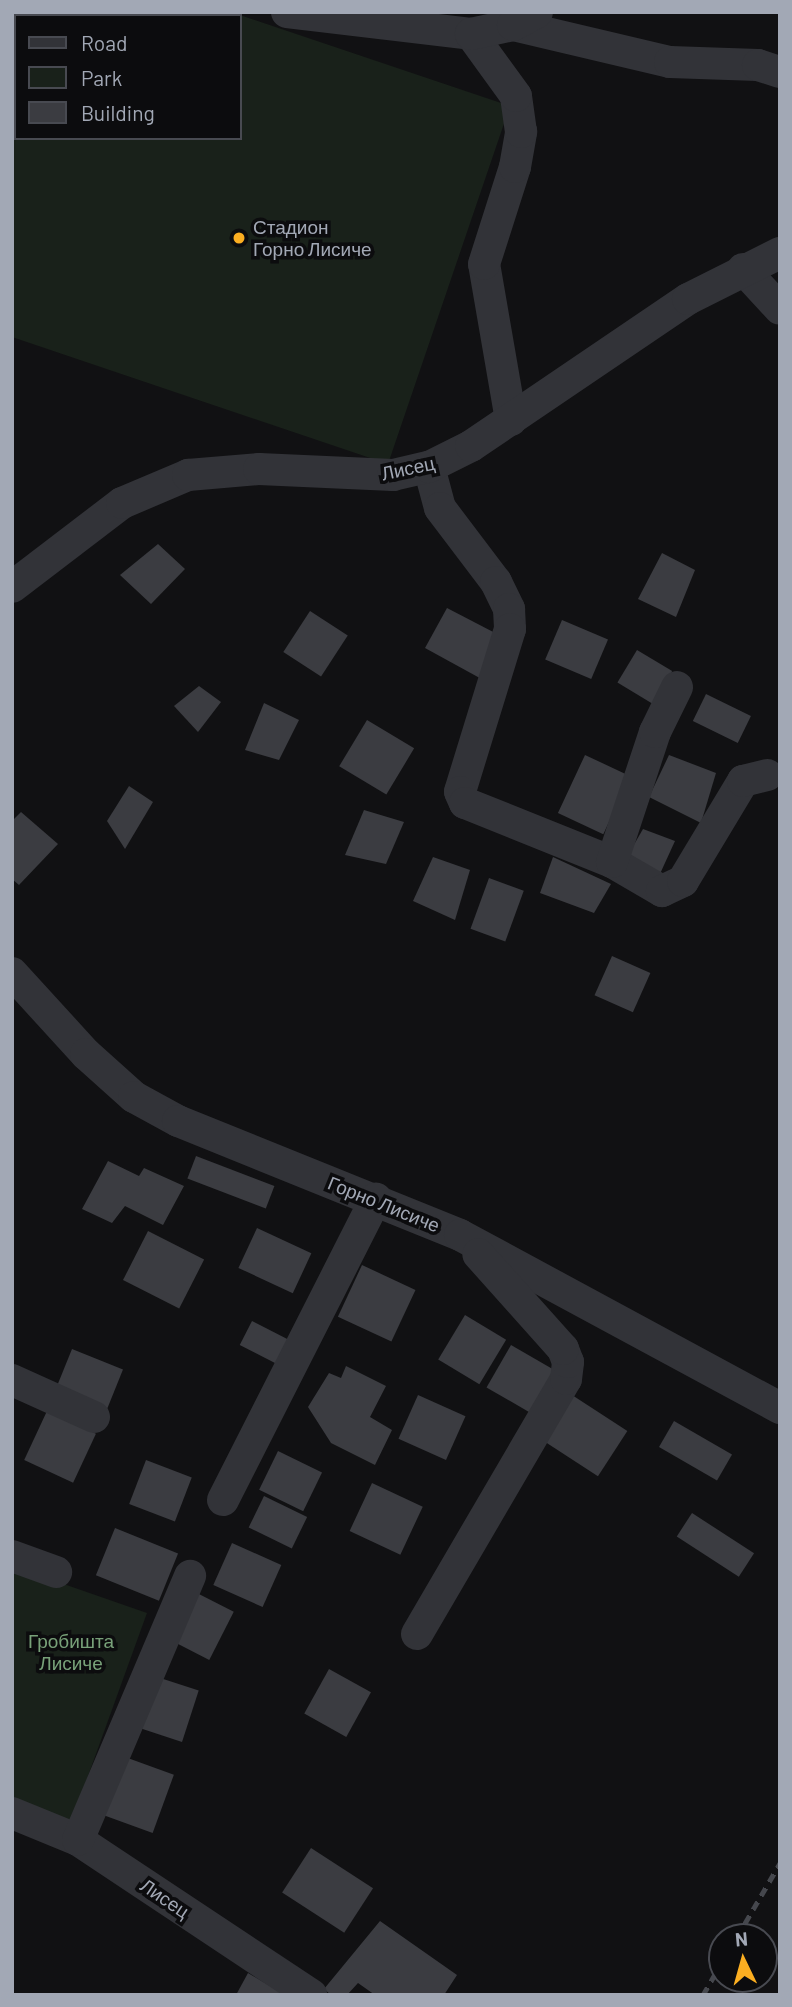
<!DOCTYPE html>
<meta charset="utf-8">
<style>
body{margin:0}
#map{position:relative;width:792px;height:2007px;overflow:hidden;background:#111113;font-family:Barlow,sans-serif}
div>[style]{position:absolute}
.green>*{inset:0;background:#19211a}
.building>*{inset:0;background:#3b3c41;transform-origin:0 0}
.minor>*{height:32px;margin:-16px;padding:0 16px;transform-origin:16px;border-radius:16px;background:#323338}
.rail>*{height:5px;margin-top:-2.5px;transform-origin:0;background:repeating-linear-gradient(90deg,#45474d 0 9px,transparent 0 16px)}
.dots>*{width:19px;height:19px;translate:-50% -50%;box-sizing:border-box;border:4px solid #0c0c0e;border-radius:50%}
span{translate:-50% -50%;white-space:nowrap;text-align:center;line-height:1.15;-webkit-text-stroke:7px #0c0c0e;paint-order:stroke}
.poi-label{font-size:19px;color:#a2a8b5}
.left{translate:0 -50%;text-align:left}
.street-label{font-size:19px;color:#a2a8b5}
.park-label{font-size:19px;color:#78a179}
.frame{position:absolute;inset:0;border:14px solid #a2a8b5;pointer-events:none}
.legend{position:absolute;left:14px;top:14px;width:228px;height:126px;box-sizing:border-box;background:#0c0c0e;border:2px solid #484a51;margin:0;padding:9px 12px;list-style:none;font-size:21px;color:#a2a8b5}
.legend li{display:flex;align-items:center;gap:14px;height:35px}
.legend b{width:35px;border:2px solid #484a51}
.north{position:absolute;left:708px;top:1923px;width:70px;height:70px;box-sizing:border-box;background:#0c0c0e;border:2px solid #484a51;border-radius:50%;rotate:355deg;font-size:19px;font-weight:700;line-height:28px;text-align:center;color:#a2a8b5}
.north::after{content:'';display:block;margin:auto;width:24px;height:32px;background:#fbae21;clip-path:polygon(50% 0,100% 100%,50% 72%,0 100%)}
</style>
<div id="map">
<div class="green">
<div style="clip-path:polygon(evenodd,12px 12px,231px 12px,510px 106px,388px 464px,12px 337px,12px 12px,16px 16px,240px 16px,240px 138px,16px 138px,16px 16px)"></div>
<div style="clip-path:polygon(12px 1566px,147px 1613px,71px 1823px,12px 1803px)"></div>
</div>
<div class="building">
<div style="clip-path:polygon(158px 544px,185px 569px,151px 604px,120px 575px)"></div>
<div style="clip-path:polygon(662px 553px,695px 570px,676px 617px,638px 599px)"></div>
<div style="clip-path:polygon(447px 608px,499px 635px,487px 682px,425px 648px)"></div>
<div style="left:310px;top:611px;width:45px;height:49px;rotate:33deg"></div>
<div style="left:562px;top:620px;width:50px;height:43px;rotate:23deg"></div>
<div style="left:637px;top:650px;width:41px;height:38px;rotate:31deg"></div>
<div style="clip-path:polygon(199px 686px,221px 702px,198px 732px,174px 706px)"></div>
<div style="left:706px;top:694px;width:50px;height:30px;rotate:26deg"></div>
<div style="clip-path:polygon(264px 703px,299px 720px,279px 760px,245px 750px)"></div>
<div style="left:367px;top:720px;width:55px;height:54px;rotate:31deg"></div>
<div style="left:585px;top:755px;width:50px;height:64px;rotate:25deg"></div>
<div style="clip-path:polygon(669px 755px,716px 773px,701px 823px,649px 797px)"></div>
<div style="clip-path:polygon(129px 786px,153px 802px,125px 849px,107px 821px)"></div>
<div style="clip-path:polygon(364px 810px,404px 822px,386px 864px,345px 855px)"></div>
<div style="clip-path:polygon(21px 812px,58px 844px,19px 885px,12px 879px,12px 821px)"></div>
<div style="clip-path:polygon(643px 829px,675px 841px,659px 876px,625px 860px)"></div>
<div style="clip-path:polygon(433px 857px,470px 870px,455px 920px,413px 901px)"></div>
<div style="clip-path:polygon(553px 857px,611px 884px,594px 913px,540px 893px)"></div>
<div style="left:489px;top:878px;width:37px;height:54px;rotate:20deg"></div>
<div style="left:612px;top:956px;width:42px;height:43px;rotate:24deg"></div>
<div style="left:196px;top:1156px;width:84px;height:24px;rotate:21deg"></div>
<div style="clip-path:polygon(108px 1161px,139px 1176px,144px 1168px,184px 1186px,163px 1225px,125px 1206px,112px 1223px,82px 1209px)"></div>
<div style="left:257px;top:1228px;width:60px;height:44px;rotate:25deg"></div>
<div style="left:148px;top:1231px;width:63px;height:55px;rotate:27deg"></div>
<div style="left:362px;top:1265px;width:59px;height:57px;rotate:25deg"></div>
<div style="left:465px;top:1315px;width:48px;height:52px;rotate:31deg"></div>
<div style="left:252px;top:1321px;width:45px;height:27px;rotate:27deg"></div>
<div style="left:511px;top:1345px;width:56px;height:49px;rotate:30deg"></div>
<div style="left:72px;top:1349px;width:55px;height:47px;rotate:22deg"></div>
<div style="clip-path:polygon(346px 1366px,386px 1386px,370px 1417px,392px 1430px,375px 1465px,331px 1443px,308px 1407px,329px 1373px,341px 1378px)"></div>
<div style="left:418px;top:1395px;width:52px;height:48px;rotate:24deg"></div>
<div style="left:572px;top:1395px;width:66px;height:54px;rotate:33deg"></div>
<div style="left:47px;top:1411px;width:54px;height:54px;rotate:25deg"></div>
<div style="left:674px;top:1421px;width:67px;height:30px;rotate:30deg"></div>
<div style="left:278px;top:1451px;width:49px;height:43px;rotate:26deg"></div>
<div style="left:146px;top:1460px;width:49px;height:47px;rotate:21deg"></div>
<div style="left:372px;top:1483px;width:56px;height:53px;rotate:25deg"></div>
<div style="left:264px;top:1496px;width:48px;height:35px;rotate:26deg"></div>
<div style="left:692px;top:1513px;width:74px;height:28px;rotate:33deg"></div>
<div style="left:115px;top:1528px;width:68px;height:51px;rotate:22deg"></div>
<div style="left:232px;top:1543px;width:54px;height:46px;rotate:24deg"></div>
<div style="left:191px;top:1590px;width:48px;height:54px;rotate:27deg"></div>
<div style="left:329px;top:1669px;width:48px;height:51px;rotate:29deg"></div>
<div style="left:154px;top:1676px;width:47px;height:54px;rotate:18deg"></div>
<div style="left:125px;top:1757px;width:52px;height:62px;rotate:20deg"></div>
<div style="left:311px;top:1848px;width:74px;height:53px;rotate:33deg"></div>
<div style="clip-path:polygon(380px 1921px,457px 1975px,444px 1995px,375px 1995px,358px 1983px,347px 1995px,331px 1995px,324px 1989px)"></div>
<div style="clip-path:polygon(248px 1973px,282px 1993px,236px 1995px)"></div>
</div>
<div class="minor">
<div style="left:287px;top:12px;width:185px;rotate:6.8deg"></div>
<div style="left:513px;top:25px;width:161px;rotate:13.3deg"></div>
<div style="left:670px;top:62px;width:88px;rotate:2deg"></div>
<div style="left:758px;top:65px;width:23px;rotate:18deg"></div>
<div style="left:743px;top:269px;width:54px;rotate:47.2deg"></div>
<div style="left:511px;top:420px;width:158px;rotate:-99.8deg"></div>
<div style="left:484px;top:264px;width:102px;rotate:-72.3deg"></div>
<div style="left:515px;top:167px;width:36px;rotate:-80deg"></div>
<div style="left:521px;top:132px;width:36px;rotate:-98deg"></div>
<div style="left:516px;top:96px;width:77px;rotate:-126deg"></div>
<div style="left:471px;top:34px;width:43px;rotate:-12.1deg"></div>
<div style="left:513px;top:25px;width:27px;rotate:-28deg"></div>
<div style="left:429px;top:467px;width:42px;rotate:75deg"></div>
<div style="left:440px;top:508px;width:93px;rotate:52.9deg"></div>
<div style="left:496px;top:582px;width:30px;rotate:64deg"></div>
<div style="left:509px;top:609px;width:20px;rotate:87deg"></div>
<div style="left:510px;top:629px;width:170px;rotate:107.1deg"></div>
<div style="left:460px;top:792px;width:12px;rotate:66deg"></div>
<div style="left:465px;top:803px;width:158px;rotate:21.9deg"></div>
<div style="left:612px;top:862px;width:58px;rotate:30.1deg"></div>
<div style="left:662px;top:891px;width:23px;rotate:-25deg"></div>
<div style="left:683px;top:881px;width:117px;rotate:-59deg"></div>
<div style="left:743px;top:781px;width:25px;rotate:-14deg"></div>
<div style="left:12px;top:587px;width:138px;rotate:-37.4deg"></div>
<div style="left:122px;top:503px;width:72px;rotate:-23deg"></div>
<div style="left:188px;top:475px;width:71px;rotate:-4.8deg"></div>
<div style="left:259px;top:469px;width:134px;rotate:2.6deg"></div>
<div style="left:393px;top:475px;width:37px;rotate:-13deg"></div>
<div style="left:429px;top:467px;width:47px;rotate:-26.6deg"></div>
<div style="left:471px;top:446px;width:262px;rotate:-34.1deg"></div>
<div style="left:688px;top:299px;width:103px;rotate:-26.6deg"></div>
<div style="left:612px;top:862px;width:137px;rotate:-71.7deg"></div>
<div style="left:655px;top:732px;width:50px;rotate:-63.9deg"></div>
<div style="left:12px;top:973px;width:110px;rotate:47.6deg"></div>
<div style="left:86px;top:1054px;width:64px;rotate:41.9deg"></div>
<div style="left:134px;top:1097px;width:50px;rotate:28.6deg"></div>
<div style="left:178px;top:1121px;width:304px;rotate:22deg"></div>
<div style="left:460px;top:1235px;width:364px;rotate:28.4deg"></div>
<div style="left:12px;top:1380px;width:90px;rotate:24.3deg"></div>
<div style="left:223px;top:1500px;width:338px;rotate:-63.1deg"></div>
<div style="left:12px;top:1556px;width:47px;rotate:20deg"></div>
<div style="left:417px;top:1634px;width:295px;rotate:-59.7deg"></div>
<div style="left:566px;top:1379px;width:17px;rotate:-83deg"></div>
<div style="left:568px;top:1362px;width:14px;rotate:-111deg"></div>
<div style="left:563px;top:1349px;width:127px;rotate:-131.8deg"></div>
<div style="left:12px;top:1813px;width:71px;rotate:22.2deg"></div>
<div style="left:78px;top:1840px;width:280px;rotate:33.6deg"></div>
<div style="left:78px;top:1840px;width:287px;rotate:-67deg"></div>
</div>
<div class="rail">
<div style="left:737px;top:1937px;width:86px;rotate:-59.8deg"></div>
<div style="left:703px;top:1995px;width:38px;rotate:-60deg"></div>
</div>
<div class="dots">
<div style="left:239px;top:238px;background:#fbae21"></div>
</div>
<div class="poi-label">
<span class="left" style="left:253px;top:238px">Стадион<br>Горно Лисиче</span>
</div>
<div class="street-label">
<span style="left:408px;top:468px;rotate:-12deg">Лисец</span>
<span style="left:384px;top:1204px;rotate:22deg">Горно Лисиче</span>
<span style="left:165px;top:1898px;rotate:34deg">Лисец</span>
</div>
<div class="park-label">
<span style="left:71px;top:1652px">Гробишта<br>Лисиче</span>
</div>
<div class="frame"></div>
<ul class="legend">
<li><b style="height:9px;background:#323338"></b>Road</li>
<li><b style="height:19px;background:#19211a"></b>Park</li>
<li><b style="height:19px;background:#3b3c41"></b>Building</li>
</ul>
<div class="north">N</div>
</div>
